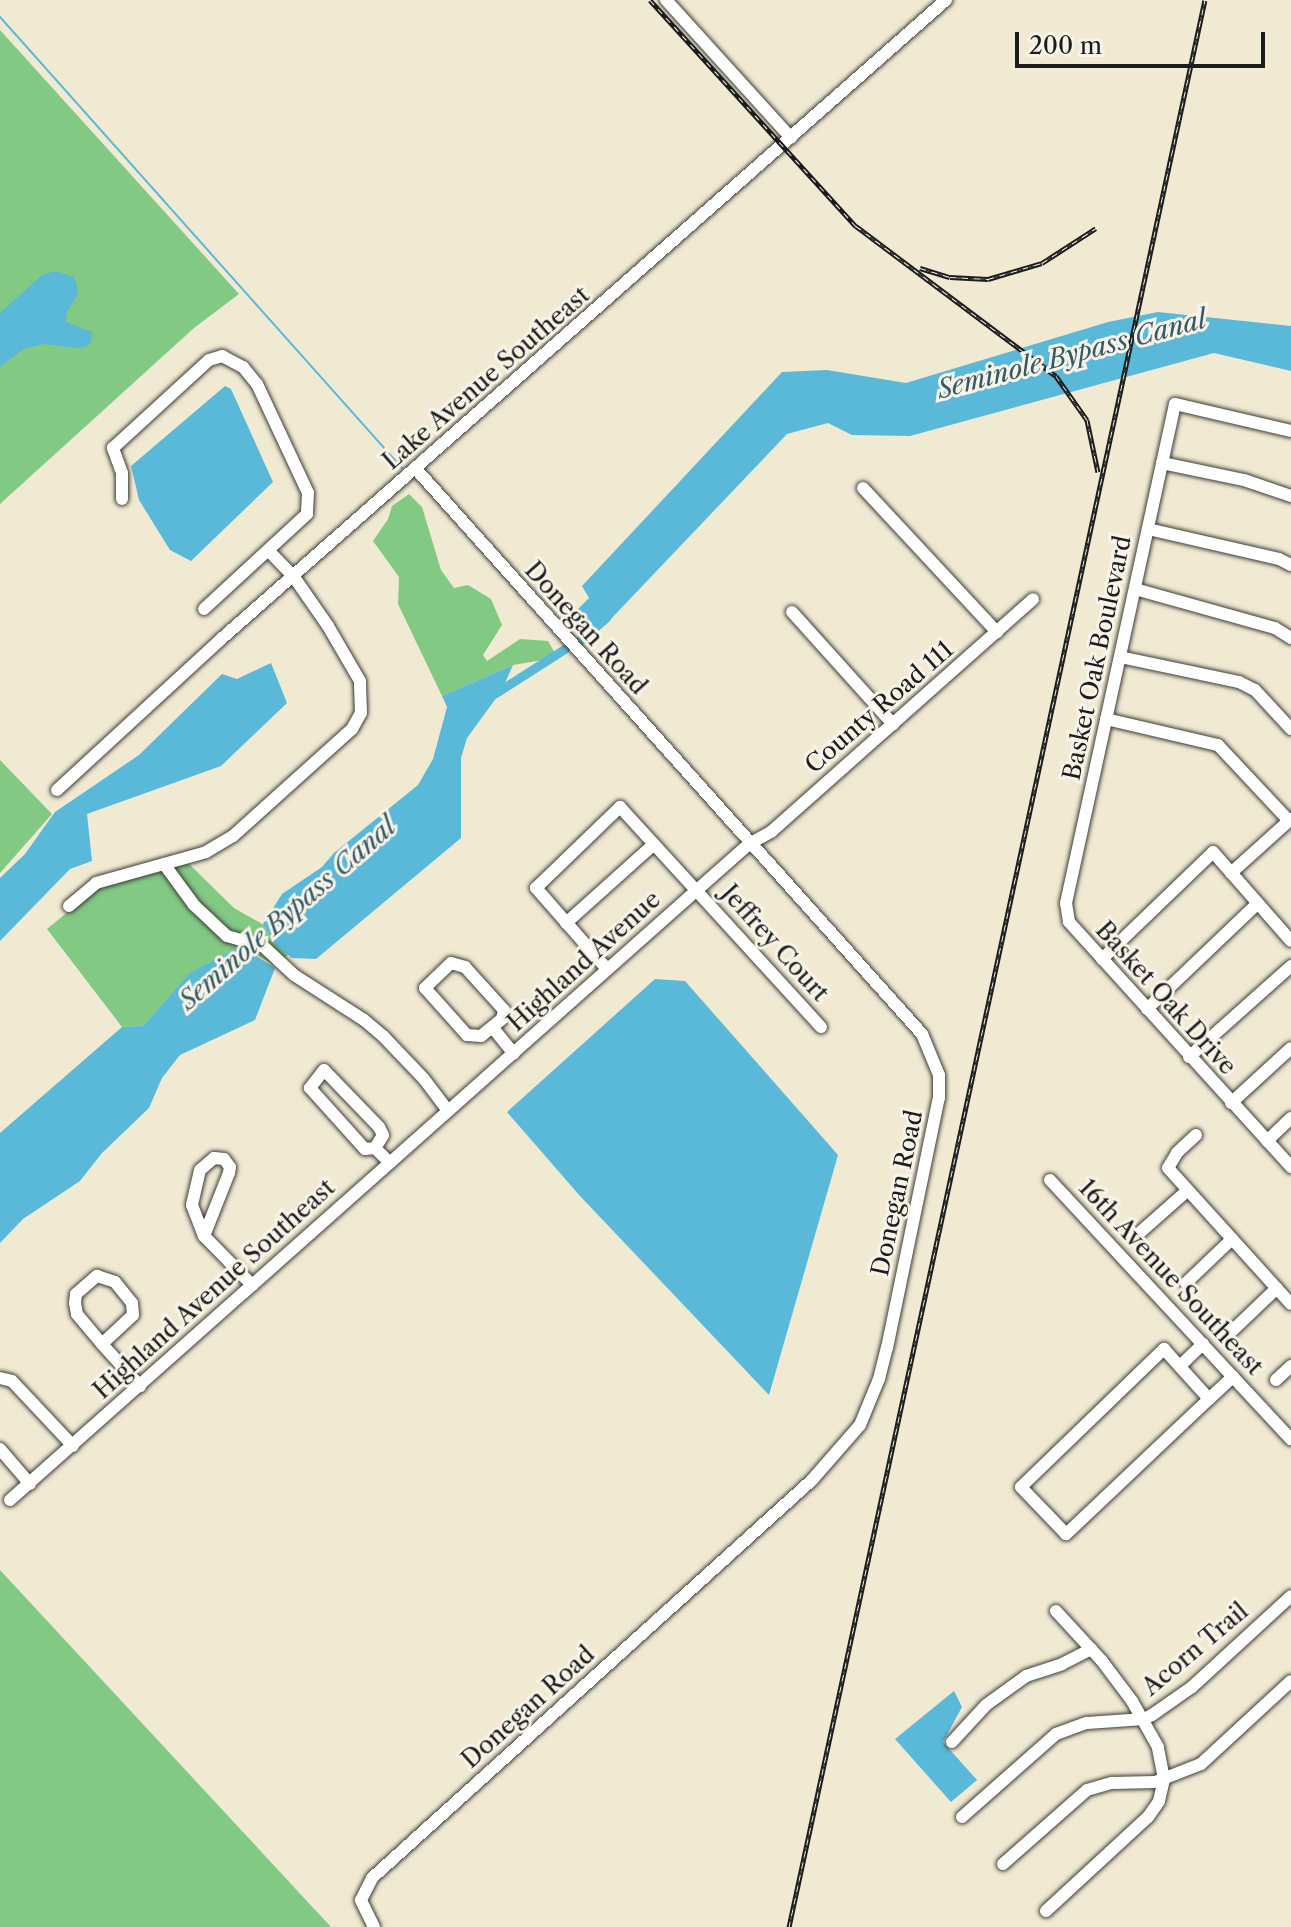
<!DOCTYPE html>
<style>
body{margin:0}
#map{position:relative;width:1291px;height:1927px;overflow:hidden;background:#f1ead3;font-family:"Libre Caslon Text",serif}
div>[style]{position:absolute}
.green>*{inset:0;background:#82c984}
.water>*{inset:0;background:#5ab8d8}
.stream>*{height:2px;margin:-1px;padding:0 1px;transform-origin:1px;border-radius:1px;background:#5ab8d8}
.canal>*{height:9px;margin:-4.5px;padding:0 4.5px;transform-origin:4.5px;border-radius:4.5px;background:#5ab8d8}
.roads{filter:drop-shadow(0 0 2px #3c3b37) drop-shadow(0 0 2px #3c3b37)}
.minor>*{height:12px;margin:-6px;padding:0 6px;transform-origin:6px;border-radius:6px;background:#fff}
.rail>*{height:5px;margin-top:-2.5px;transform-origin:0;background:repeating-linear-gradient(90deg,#f7f3e8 0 6px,#1c1c1c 0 12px);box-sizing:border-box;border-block:2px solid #1c1c1c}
span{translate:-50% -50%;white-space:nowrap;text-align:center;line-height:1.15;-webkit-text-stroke:6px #f7f3e8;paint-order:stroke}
.street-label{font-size:24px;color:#1c1c1c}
.water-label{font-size:26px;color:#355a67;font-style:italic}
.scale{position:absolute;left:1015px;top:32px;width:250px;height:36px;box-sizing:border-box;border:4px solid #1c1c1c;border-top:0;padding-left:10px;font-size:24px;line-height:28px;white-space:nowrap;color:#1c1c1c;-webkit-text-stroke:6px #f7f3e8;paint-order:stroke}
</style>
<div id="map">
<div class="green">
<div style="clip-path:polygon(0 30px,239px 294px,194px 328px,0 504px)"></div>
<div style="clip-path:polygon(409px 494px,422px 507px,441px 570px,454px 588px,468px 585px,491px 599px,502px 625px,483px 655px,487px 661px,520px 639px,548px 641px,555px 653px,543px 660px,513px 665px,442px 696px,398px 604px,399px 577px,373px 541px,388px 519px,392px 506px)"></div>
<div style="clip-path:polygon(0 760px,52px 814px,0 873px)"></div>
<div style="clip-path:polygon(188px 863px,234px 908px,264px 925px,288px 955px,283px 959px,230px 931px,197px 902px,172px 867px)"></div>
<div style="clip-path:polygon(162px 869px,190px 908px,260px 950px,276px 966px,241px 946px,190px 974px,143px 1026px,122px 1027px,47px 929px,98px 887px)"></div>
<div style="clip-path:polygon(0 1570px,331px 1927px,0 1927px)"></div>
</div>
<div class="water">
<div style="clip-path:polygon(56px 271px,74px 277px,77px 286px,78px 294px,67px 312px,66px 322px,92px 332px,91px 342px,86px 347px,77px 348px,44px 344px,23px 349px,0 367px,0 313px,42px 275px)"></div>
<div style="clip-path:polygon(1158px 312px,1291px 326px,1291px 371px,1214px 353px,910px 436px,852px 435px,828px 423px,787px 434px,609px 621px,594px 625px,575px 612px,589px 598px,582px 586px,782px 372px,827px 370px,906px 383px,1108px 322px)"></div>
<div style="clip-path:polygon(225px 386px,231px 389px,273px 482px,191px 561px,170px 550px,139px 500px,131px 466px)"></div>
<div style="clip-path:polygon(271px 663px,287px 703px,221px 766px,87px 814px,92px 861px,70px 869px,0 941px,0 878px,25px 854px,55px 812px,139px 755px,222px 674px,237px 679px)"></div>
<div style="clip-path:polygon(513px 665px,502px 690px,467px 738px,461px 758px,461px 838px,316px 959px,292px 958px,276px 945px,263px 924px,282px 894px,322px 867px,334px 853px,418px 785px,433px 759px,447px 707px,442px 696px)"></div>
<div style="clip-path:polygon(241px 946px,275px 968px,255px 1020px,180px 1055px,162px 1078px,149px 1108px,102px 1153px,80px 1181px,23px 1219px,0 1243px,0 1133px,122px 1027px,143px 1026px,190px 973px)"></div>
<div style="clip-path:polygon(655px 979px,685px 981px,838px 1155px,769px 1395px,580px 1196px,507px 1112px)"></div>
<div style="clip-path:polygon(954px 1691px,962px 1707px,943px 1742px,977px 1780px,951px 1802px,895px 1739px)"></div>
</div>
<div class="stream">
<div style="left:0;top:17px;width:604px;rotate:48.29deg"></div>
</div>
<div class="canal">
<div style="left:578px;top:642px;width:37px;rotate:-41deg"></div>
<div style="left:494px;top:694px;width:85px;rotate:-32.6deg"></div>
</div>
<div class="roads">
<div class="minor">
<div style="left:666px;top:0;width:186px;rotate:47.8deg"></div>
<div style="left:1291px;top:431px;width:119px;rotate:-166.9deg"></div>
<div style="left:1175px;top:404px;width:511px;rotate:102.32deg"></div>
<div style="left:1066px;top:903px;width:19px;rotate:81deg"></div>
<div style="left:1069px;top:922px;width:331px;rotate:47.8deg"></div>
<div style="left:1162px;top:463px;width:84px;rotate:11.7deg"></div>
<div style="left:1244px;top:480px;width:50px;rotate:18.8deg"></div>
<div style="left:863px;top:488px;width:197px;rotate:47.1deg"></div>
<div style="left:122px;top:499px;width:26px;rotate:-90deg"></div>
<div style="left:122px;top:473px;width:27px;rotate:-110deg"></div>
<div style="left:113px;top:448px;width:130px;rotate:-42.5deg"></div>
<div style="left:209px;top:360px;width:14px;rotate:-17deg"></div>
<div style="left:222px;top:356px;width:24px;rotate:28deg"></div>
<div style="left:243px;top:367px;width:22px;rotate:51deg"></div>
<div style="left:257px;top:384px;width:120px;rotate:64.9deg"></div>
<div style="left:308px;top:493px;width:21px;rotate:93deg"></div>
<div style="left:307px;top:514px;width:140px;rotate:137.3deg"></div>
<div style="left:1148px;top:529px;width:134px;rotate:12.9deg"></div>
<div style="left:1279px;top:559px;width:13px;rotate:27deg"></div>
<div style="left:1135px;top:589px;width:145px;rotate:15.6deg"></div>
<div style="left:1275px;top:628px;width:19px;rotate:32deg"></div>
<div style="left:792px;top:612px;width:151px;rotate:48deg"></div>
<div style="left:1120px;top:657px;width:122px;rotate:11.9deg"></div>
<div style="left:1239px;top:682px;width:18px;rotate:27deg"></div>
<div style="left:1255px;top:690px;width:53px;rotate:47.3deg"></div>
<div style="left:1106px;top:719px;width:115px;rotate:13.1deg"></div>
<div style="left:1218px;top:745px;width:104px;rotate:46.9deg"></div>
<div style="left:57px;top:790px;width:222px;rotate:-42.6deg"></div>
<div style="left:220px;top:640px;width:968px;rotate:-41.4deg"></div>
<div style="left:164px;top:864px;width:51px;rotate:53.8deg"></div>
<div style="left:194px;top:905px;width:45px;rotate:43.2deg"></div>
<div style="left:227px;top:936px;width:37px;rotate:16deg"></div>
<div style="left:263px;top:946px;width:42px;rotate:43.1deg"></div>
<div style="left:294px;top:975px;width:83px;rotate:32.7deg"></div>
<div style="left:364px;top:1020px;width:25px;rotate:40deg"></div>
<div style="left:383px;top:1036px;width:59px;rotate:46.4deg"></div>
<div style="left:424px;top:1079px;width:40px;rotate:53deg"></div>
<div style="left:1231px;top:873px;width:81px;rotate:-42deg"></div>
<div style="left:69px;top:906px;width:35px;rotate:-40deg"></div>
<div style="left:96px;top:883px;width:114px;rotate:-15.7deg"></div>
<div style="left:206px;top:852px;width:31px;rotate:-31deg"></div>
<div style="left:233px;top:836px;width:160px;rotate:-42deg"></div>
<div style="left:352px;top:729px;width:18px;rotate:-61deg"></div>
<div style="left:361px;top:713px;width:32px;rotate:-92deg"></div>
<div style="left:360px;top:681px;width:64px;rotate:-120.2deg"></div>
<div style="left:328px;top:626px;width:60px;rotate:-124.8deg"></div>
<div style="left:294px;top:577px;width:35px;rotate:-134deg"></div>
<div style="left:566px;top:923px;width:118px;rotate:-41.9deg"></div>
<div style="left:1102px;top:959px;width:154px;rotate:-43.9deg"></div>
<div style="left:1213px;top:852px;width:118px;rotate:48.8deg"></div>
<div style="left:451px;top:963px;width:15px;rotate:16deg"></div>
<div style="left:465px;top:967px;width:58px;rotate:47.8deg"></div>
<div style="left:504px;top:1010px;width:9px;rotate:103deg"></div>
<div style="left:502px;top:1019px;width:27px;rotate:141deg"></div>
<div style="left:481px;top:1036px;width:14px;rotate:-176deg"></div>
<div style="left:467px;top:1035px;width:63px;rotate:-131.8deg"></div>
<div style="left:425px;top:988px;width:36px;rotate:-44deg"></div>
<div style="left:607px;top:969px;width:108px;rotate:-131.2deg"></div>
<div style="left:536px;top:888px;width:117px;rotate:-44deg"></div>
<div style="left:620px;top:807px;width:298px;rotate:47.6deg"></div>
<div style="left:1147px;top:1009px;width:153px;rotate:-43.7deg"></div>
<div style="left:493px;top:1028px;width:33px;rotate:51deg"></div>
<div style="left:1189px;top:1057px;width:137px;rotate:-41.7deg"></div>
<div style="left:1231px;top:1103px;width:81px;rotate:-42.5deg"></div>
<div style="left:1196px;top:1135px;width:26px;rotate:137deg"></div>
<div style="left:1177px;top:1153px;width:17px;rotate:121deg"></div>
<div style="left:1168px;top:1168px;width:183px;rotate:47.9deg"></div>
<div style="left:1267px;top:1141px;width:33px;rotate:-44deg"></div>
<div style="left:375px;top:1148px;width:15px;rotate:-58deg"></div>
<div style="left:383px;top:1135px;width:9px;rotate:-117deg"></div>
<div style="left:379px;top:1127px;width:79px;rotate:-134deg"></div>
<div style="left:324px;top:1070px;width:23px;rotate:128deg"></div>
<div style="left:310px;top:1088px;width:82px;rotate:48deg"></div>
<div style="left:365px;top:1149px;width:10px;rotate:-6deg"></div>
<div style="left:375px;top:1148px;width:21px;rotate:45deg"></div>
<div style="left:1050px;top:1180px;width:354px;rotate:47.1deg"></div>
<div style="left:204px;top:1236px;width:68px;rotate:-68.4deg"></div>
<div style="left:229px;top:1173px;width:6px;rotate:-81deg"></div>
<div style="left:230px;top:1167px;width:10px;rotate:-127deg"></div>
<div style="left:224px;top:1159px;width:10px;rotate:-174deg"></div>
<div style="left:214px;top:1158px;width:18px;rotate:139deg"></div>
<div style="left:200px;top:1170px;width:36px;rotate:103deg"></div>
<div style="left:192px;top:1205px;width:33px;rotate:69deg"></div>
<div style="left:204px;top:1236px;width:69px;rotate:45.6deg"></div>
<div style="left:1136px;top:1236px;width:69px;rotate:-41.5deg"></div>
<div style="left:97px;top:1276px;width:19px;rotate:18deg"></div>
<div style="left:115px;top:1282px;width:27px;rotate:51deg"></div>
<div style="left:132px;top:1303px;width:12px;rotate:85deg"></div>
<div style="left:133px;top:1315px;width:42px;rotate:136.9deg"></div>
<div style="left:102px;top:1344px;width:39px;rotate:-130deg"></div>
<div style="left:77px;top:1314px;width:11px;rotate:-100deg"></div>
<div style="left:75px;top:1303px;width:9px;rotate:-84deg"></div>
<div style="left:76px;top:1294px;width:28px;rotate:-41deg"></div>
<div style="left:1186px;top:1283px;width:64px;rotate:-43.7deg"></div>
<div style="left:1232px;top:1331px;width:62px;rotate:-43.7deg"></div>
<div style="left:102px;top:1344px;width:57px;rotate:47.9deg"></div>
<div style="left:1164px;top:1349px;width:67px;rotate:48deg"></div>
<div style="left:1209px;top:1399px;width:197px;rotate:136.6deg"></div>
<div style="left:1066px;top:1534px;width:65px;rotate:-133.8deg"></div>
<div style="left:1021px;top:1487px;width:199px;rotate:-44deg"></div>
<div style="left:1180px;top:1366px;width:32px;rotate:-44deg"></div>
<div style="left:0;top:1378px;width:12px;rotate:14deg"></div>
<div style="left:12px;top:1381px;width:89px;rotate:46.8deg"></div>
<div style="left:1276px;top:1380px;width:21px;rotate:-43deg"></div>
<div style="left:1209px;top:1399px;width:33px;rotate:-43deg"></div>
<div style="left:0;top:1449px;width:46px;rotate:49.4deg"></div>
<div style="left:10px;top:1500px;width:919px;rotate:-41.6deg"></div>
<div style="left:697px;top:890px;width:69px;rotate:-41.5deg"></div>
<div style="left:749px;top:844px;width:26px;rotate:-29deg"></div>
<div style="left:772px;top:831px;width:349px;rotate:-41.6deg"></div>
<div style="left:952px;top:1742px;width:50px;rotate:-47.4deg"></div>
<div style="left:986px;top:1705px;width:49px;rotate:-35.9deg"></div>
<div style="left:1026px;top:1676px;width:38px;rotate:-18deg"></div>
<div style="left:1062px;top:1664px;width:33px;rotate:-27deg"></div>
<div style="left:962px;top:1817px;width:125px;rotate:-41.4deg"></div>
<div style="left:1056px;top:1734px;width:33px;rotate:-20deg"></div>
<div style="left:1087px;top:1723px;width:57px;rotate:-4deg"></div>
<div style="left:1144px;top:1719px;width:9px;rotate:-27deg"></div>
<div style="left:1152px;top:1715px;width:49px;rotate:-35deg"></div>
<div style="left:1192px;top:1687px;width:134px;rotate:-42.6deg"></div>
<div style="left:1003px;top:1864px;width:112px;rotate:-41.4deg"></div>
<div style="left:1087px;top:1790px;width:26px;rotate:-16deg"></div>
<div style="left:1112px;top:1783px;width:43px;rotate:-1.3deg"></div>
<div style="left:1155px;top:1782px;width:49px;rotate:-21.4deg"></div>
<div style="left:1201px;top:1764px;width:122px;rotate:-42.7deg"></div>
<div style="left:1046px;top:1911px;width:139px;rotate:-42.7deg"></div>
<div style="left:1148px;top:1817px;width:19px;rotate:-55deg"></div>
<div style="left:1159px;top:1801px;width:23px;rotate:-77deg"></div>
<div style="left:1164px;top:1779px;width:33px;rotate:-101deg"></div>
<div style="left:1158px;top:1747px;width:53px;rotate:-119.5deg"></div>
<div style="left:1132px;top:1701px;width:50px;rotate:-126.9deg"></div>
<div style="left:1102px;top:1661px;width:68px;rotate:-132.6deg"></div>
<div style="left:374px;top:1927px;width:30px;rotate:-116deg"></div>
<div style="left:361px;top:1900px;width:25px;rotate:-63deg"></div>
<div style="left:372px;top:1878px;width:593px;rotate:-42.13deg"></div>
<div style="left:812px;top:1480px;width:73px;rotate:-48.9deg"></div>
<div style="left:860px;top:1425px;width:50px;rotate:-67.6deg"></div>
<div style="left:879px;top:1379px;width:32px;rotate:-76deg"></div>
<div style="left:887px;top:1348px;width:255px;rotate:-78.3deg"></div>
<div style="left:939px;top:1098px;width:23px;rotate:-90deg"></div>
<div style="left:939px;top:1075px;width:44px;rotate:-112.5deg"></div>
<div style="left:922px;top:1034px;width:758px;rotate:-131.85deg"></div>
</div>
</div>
<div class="rail">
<div style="left:650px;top:0;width:306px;rotate:47.7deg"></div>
<div style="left:856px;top:226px;width:250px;rotate:36.9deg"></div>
<div style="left:1056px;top:376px;width:54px;rotate:54.8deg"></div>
<div style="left:1087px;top:420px;width:53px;rotate:78.1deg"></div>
<div style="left:920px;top:268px;width:31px;rotate:17deg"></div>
<div style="left:950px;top:277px;width:38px;rotate:3deg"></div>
<div style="left:988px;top:279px;width:56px;rotate:-16.5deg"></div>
<div style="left:1042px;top:263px;width:64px;rotate:-32.9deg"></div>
<div style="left:789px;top:1927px;width:1971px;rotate:-77.82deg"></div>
</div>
<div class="street-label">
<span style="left:486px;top:378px;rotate:-41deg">Lake Avenue Southeast</span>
<span style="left:586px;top:628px;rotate:48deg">Donegan Road</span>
<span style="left:1097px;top:658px;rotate:-78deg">Basket Oak Boulevard</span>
<span style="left:879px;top:707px;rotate:-41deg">County Road 111</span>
<span style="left:775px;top:943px;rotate:48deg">Jeffrey Court</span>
<span style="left:584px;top:961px;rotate:-42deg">Highland Avenue</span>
<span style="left:1166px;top:998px;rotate:48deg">Basket Oak Drive</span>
<span style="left:897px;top:1193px;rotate:-78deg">Donegan Road</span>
<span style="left:1171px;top:1277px;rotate:47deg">16th Avenue Southeast</span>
<span style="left:214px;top:1289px;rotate:-42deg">Highland Avenue Southeast</span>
<span style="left:1195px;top:1649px;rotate:-40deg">Acorn Trail</span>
<span style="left:528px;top:1707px;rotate:-42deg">Donegan Road</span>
</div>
<div class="water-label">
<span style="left:1072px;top:355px;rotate:-15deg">Seminole Bypass Canal</span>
<span style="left:288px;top:914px;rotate:-41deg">Seminole Bypass Canal</span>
</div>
<div class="scale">200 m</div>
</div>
